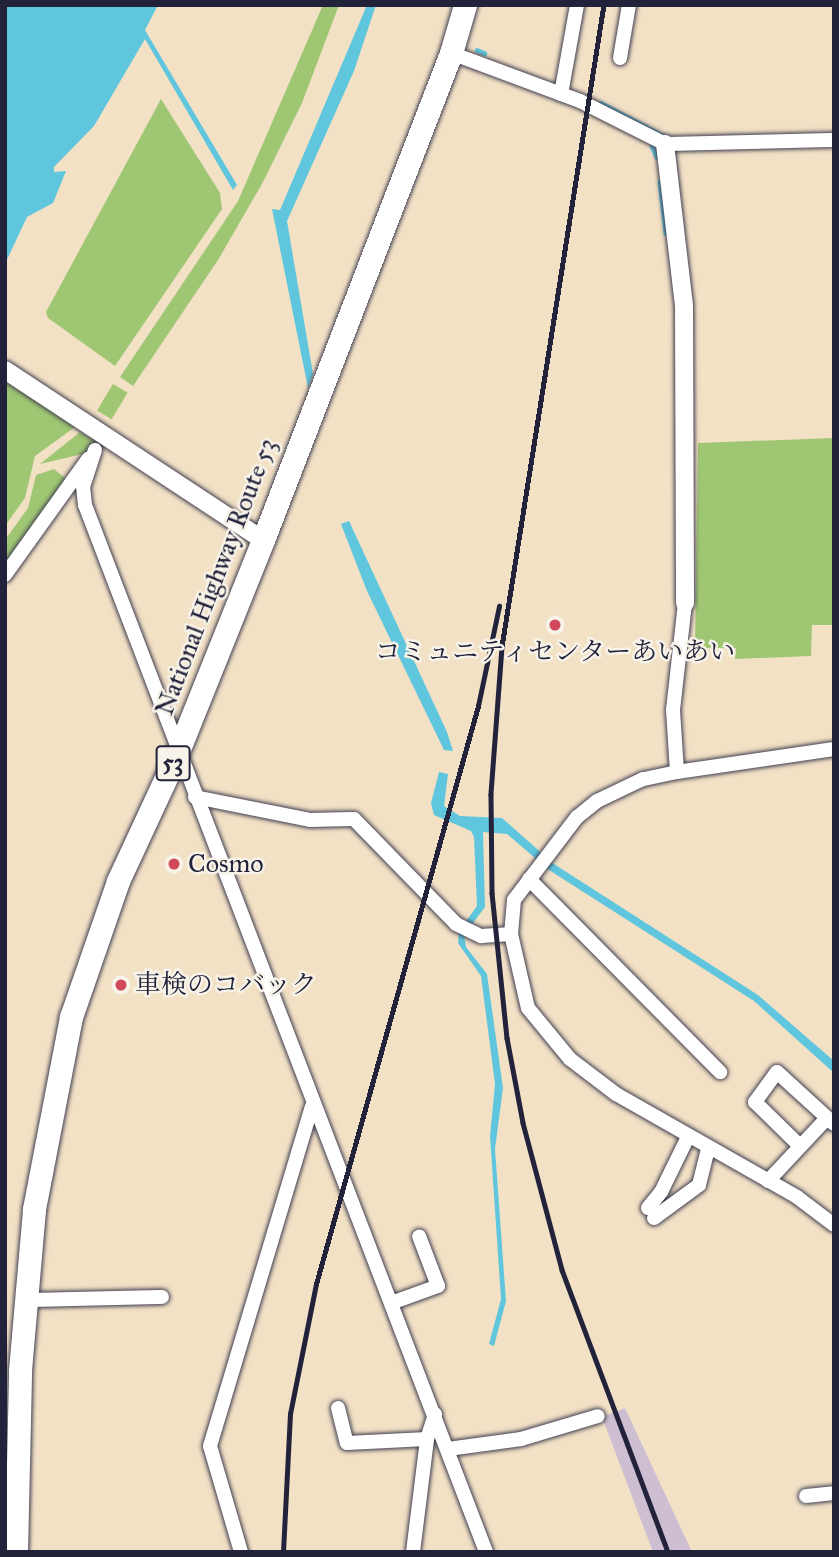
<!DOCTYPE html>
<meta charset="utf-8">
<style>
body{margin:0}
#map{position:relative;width:839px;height:1557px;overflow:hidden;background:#f3e1c6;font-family:"IM FELL Great Primer","Noto Serif JP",serif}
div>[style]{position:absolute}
.industrial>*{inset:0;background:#cebed1}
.green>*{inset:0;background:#9fc773;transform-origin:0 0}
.water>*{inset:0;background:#60c6dd}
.stream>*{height:4.5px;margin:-2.25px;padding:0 2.25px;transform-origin:2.25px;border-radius:2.25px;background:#60c6dd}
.roads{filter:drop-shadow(0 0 2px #413f50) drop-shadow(0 0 2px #413f50)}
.minor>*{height:14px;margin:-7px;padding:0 7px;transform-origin:7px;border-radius:7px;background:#fff}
.tertiary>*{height:18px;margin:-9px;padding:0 9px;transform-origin:9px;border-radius:9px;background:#fff}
.trunk>*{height:23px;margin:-11.5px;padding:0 11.5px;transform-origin:11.5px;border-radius:11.5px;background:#fff}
.rail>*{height:4.5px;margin:-2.25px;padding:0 2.25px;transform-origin:2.25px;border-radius:2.25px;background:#22223b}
.dots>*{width:19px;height:19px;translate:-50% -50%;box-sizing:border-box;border:4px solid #f7f3e8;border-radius:50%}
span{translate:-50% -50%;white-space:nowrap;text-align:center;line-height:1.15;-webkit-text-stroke:5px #f7f3e8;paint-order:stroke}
.shield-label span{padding:2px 5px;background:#f7f3e8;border:2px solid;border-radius:5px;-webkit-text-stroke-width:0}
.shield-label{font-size:24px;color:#22223b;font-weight:700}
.street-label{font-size:26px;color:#22223b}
.poi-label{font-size:26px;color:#22223b}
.left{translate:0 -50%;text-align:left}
.frame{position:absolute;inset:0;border:7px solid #22223b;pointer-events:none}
</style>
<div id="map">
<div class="industrial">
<div style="clip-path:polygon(625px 1408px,692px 1552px,653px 1552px,602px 1417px)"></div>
</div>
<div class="green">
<div style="clip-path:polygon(323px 5px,339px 5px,302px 103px,262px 184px,218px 260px,133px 386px,120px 377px,238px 201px)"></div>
<div style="clip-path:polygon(161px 99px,220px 193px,222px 209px,115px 366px,48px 318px,46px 312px)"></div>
<div style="clip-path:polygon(5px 381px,75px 427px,35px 456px,25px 498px,5px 526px)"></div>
<div style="left:113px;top:384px;width:17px;height:31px;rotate:31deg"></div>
<div style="clip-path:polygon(80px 432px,95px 441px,87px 453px,40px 464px)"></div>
<div style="clip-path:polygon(834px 438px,834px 625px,812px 625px,811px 656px,735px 659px,736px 648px,695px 648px,698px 443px)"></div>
<div style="clip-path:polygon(54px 469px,67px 480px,5px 566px,5px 540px,28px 508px,36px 475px)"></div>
</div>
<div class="water">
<div style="clip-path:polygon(5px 5px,158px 5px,145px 30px,237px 185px,233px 190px,145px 39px,94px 126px,54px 167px,54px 172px,66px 171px,53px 203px,27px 217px,5px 264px)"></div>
<div style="clip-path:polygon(367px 5px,376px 5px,354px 71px,287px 221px,313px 374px,308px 388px,272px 209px,280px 210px)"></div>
<div style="clip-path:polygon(349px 521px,447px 732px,453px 751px,444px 750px,367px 591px,341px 524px)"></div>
<div style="clip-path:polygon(439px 772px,448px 774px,444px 806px,460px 816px,502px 818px,554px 864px,758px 995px,834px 1061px,834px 1073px,754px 1001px,549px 870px,507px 834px,483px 832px,485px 907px,464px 935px,466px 947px,487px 974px,503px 1088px,495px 1149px,506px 1301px,494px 1346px,489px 1344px,501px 1299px,490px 1136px,495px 1084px,481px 976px,458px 943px,459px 931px,477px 906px,474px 837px,471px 831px,434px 815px,431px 803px)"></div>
</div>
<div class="stream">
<div style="left:477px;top:50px;width:8px;rotate:23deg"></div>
<div style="left:601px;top:103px;width:70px;rotate:28deg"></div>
<div style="left:652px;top:146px;width:12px;rotate:66deg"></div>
<div style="left:660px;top:182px;width:51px;rotate:83.3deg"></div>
</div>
<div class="roads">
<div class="minor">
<div style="left:451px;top:53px;width:138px;rotate:20.4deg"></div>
<div style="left:580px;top:101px;width:95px;rotate:26.8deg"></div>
<div style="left:665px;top:144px;width:169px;rotate:-1.4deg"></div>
<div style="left:620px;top:58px;width:54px;rotate:-80.4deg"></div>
<div style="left:561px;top:94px;width:90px;rotate:-79.8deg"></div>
<div style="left:95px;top:450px;width:38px;rotate:108deg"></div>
<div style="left:83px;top:486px;width:19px;rotate:84deg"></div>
<div style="left:85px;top:505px;width:1121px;rotate:69.04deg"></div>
<div style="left:5px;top:575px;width:143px;rotate:-54.4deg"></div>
<div style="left:834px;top:749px;width:159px;rotate:171.7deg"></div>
<div style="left:677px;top:772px;width:35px;rotate:168deg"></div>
<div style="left:643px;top:779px;width:51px;rotate:154.4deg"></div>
<div style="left:597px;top:801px;width:26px;rotate:141deg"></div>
<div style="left:577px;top:817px;width:104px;rotate:127.2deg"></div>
<div style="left:514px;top:900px;width:34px;rotate:95deg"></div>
<div style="left:511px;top:934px;width:76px;rotate:77.1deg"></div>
<div style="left:528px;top:1008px;width:66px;rotate:50.5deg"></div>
<div style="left:570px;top:1059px;width:58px;rotate:37.3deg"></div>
<div style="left:616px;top:1094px;width:208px;rotate:29.6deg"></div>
<div style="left:797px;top:1197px;width:46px;rotate:37.1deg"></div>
<div style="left:677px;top:772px;width:62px;rotate:-93.7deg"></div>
<div style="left:673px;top:710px;width:108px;rotate:-83.6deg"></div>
<div style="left:195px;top:797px;width:117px;rotate:11.3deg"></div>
<div style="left:310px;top:820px;width:44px;rotate:-1.3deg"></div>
<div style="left:354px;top:819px;width:146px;rotate:45.8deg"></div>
<div style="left:456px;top:924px;width:28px;rotate:26deg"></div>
<div style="left:481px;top:936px;width:30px;rotate:-4deg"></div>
<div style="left:529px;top:879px;width:272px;rotate:45.3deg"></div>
<div style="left:800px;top:1146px;width:63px;rotate:-135.6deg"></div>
<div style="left:755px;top:1102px;width:37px;rotate:-54deg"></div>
<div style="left:777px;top:1072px;width:77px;rotate:42.4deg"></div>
<div style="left:768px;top:1181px;width:86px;rotate:-46.9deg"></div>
<div style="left:648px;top:1208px;width:21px;rotate:-51deg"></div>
<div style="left:661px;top:1192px;width:61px;rotate:-63.9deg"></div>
<div style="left:654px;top:1218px;width:56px;rotate:-36.3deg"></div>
<div style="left:699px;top:1185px;width:38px;rotate:-76deg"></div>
<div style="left:27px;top:1300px;width:135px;rotate:-1.3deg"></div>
<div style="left:391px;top:1303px;width:50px;rotate:-19.9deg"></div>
<div style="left:438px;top:1286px;width:53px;rotate:-110.8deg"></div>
<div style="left:338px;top:1408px;width:36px;rotate:76deg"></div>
<div style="left:347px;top:1443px;width:80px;rotate:-2.9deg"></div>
<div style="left:448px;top:1449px;width:74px;rotate:-7.8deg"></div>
<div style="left:521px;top:1439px;width:80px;rotate:-16.6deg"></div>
<div style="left:806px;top:1496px;width:28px;rotate:-6deg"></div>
<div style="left:241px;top:1552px;width:110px;rotate:-106.3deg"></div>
<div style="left:210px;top:1446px;width:354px;rotate:-73.3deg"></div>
<div style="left:413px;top:1552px;width:114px;rotate:-82.9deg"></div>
<div style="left:427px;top:1439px;width:26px;rotate:-72deg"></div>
</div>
<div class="tertiary">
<div style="left:665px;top:144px;width:163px;rotate:83.3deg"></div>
<div style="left:684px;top:306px;width:297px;rotate:89.8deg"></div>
<div style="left:5px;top:370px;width:309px;rotate:33.4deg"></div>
</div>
<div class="trunk">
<div style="left:16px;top:1552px;width:182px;rotate:-88.7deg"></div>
<div style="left:20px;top:1370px;width:162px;rotate:-85deg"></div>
<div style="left:34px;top:1209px;width:196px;rotate:-79.1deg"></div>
<div style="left:71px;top:1017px;width:144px;rotate:-70.9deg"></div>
<div style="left:118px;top:881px;width:140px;rotate:-65.1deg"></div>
<div style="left:177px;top:754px;width:231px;rotate:-68.1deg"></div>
<div style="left:263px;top:540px;width:522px;rotate:-68.89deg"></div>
<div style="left:451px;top:53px;width:50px;rotate:-73.7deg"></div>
</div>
</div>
<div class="rail">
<div style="left:604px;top:5px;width:650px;rotate:99.03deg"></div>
<div style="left:502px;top:647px;width:148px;rotate:94.3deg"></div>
<div style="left:491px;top:795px;width:98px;rotate:89.4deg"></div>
<div style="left:492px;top:893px;width:146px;rotate:84.1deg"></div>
<div style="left:507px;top:1038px;width:86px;rotate:79.3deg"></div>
<div style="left:523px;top:1123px;width:152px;rotate:75.1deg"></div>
<div style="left:562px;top:1270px;width:301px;rotate:69.4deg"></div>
<div style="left:283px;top:1552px;width:138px;rotate:-87.1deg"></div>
<div style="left:290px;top:1414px;width:133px;rotate:-78.7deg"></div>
<div style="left:316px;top:1284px;width:600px;rotate:-74.34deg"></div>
<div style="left:478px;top:706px;width:102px;rotate:-78.1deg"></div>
</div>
<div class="dots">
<div style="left:555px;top:625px;background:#d1495b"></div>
<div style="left:174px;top:864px;background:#d1495b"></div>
<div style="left:121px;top:985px;background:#d1495b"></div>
</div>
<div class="shield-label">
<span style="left:173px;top:763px">53</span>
</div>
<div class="street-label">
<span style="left:216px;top:577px;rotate:-69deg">National Highway Route 53</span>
</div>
<div class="poi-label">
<span style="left:555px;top:652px">コミュニティセンターあいあい</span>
<span class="left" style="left:188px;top:864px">Cosmo</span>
<span class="left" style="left:135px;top:985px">車検のコバック</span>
</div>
<div class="frame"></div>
</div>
